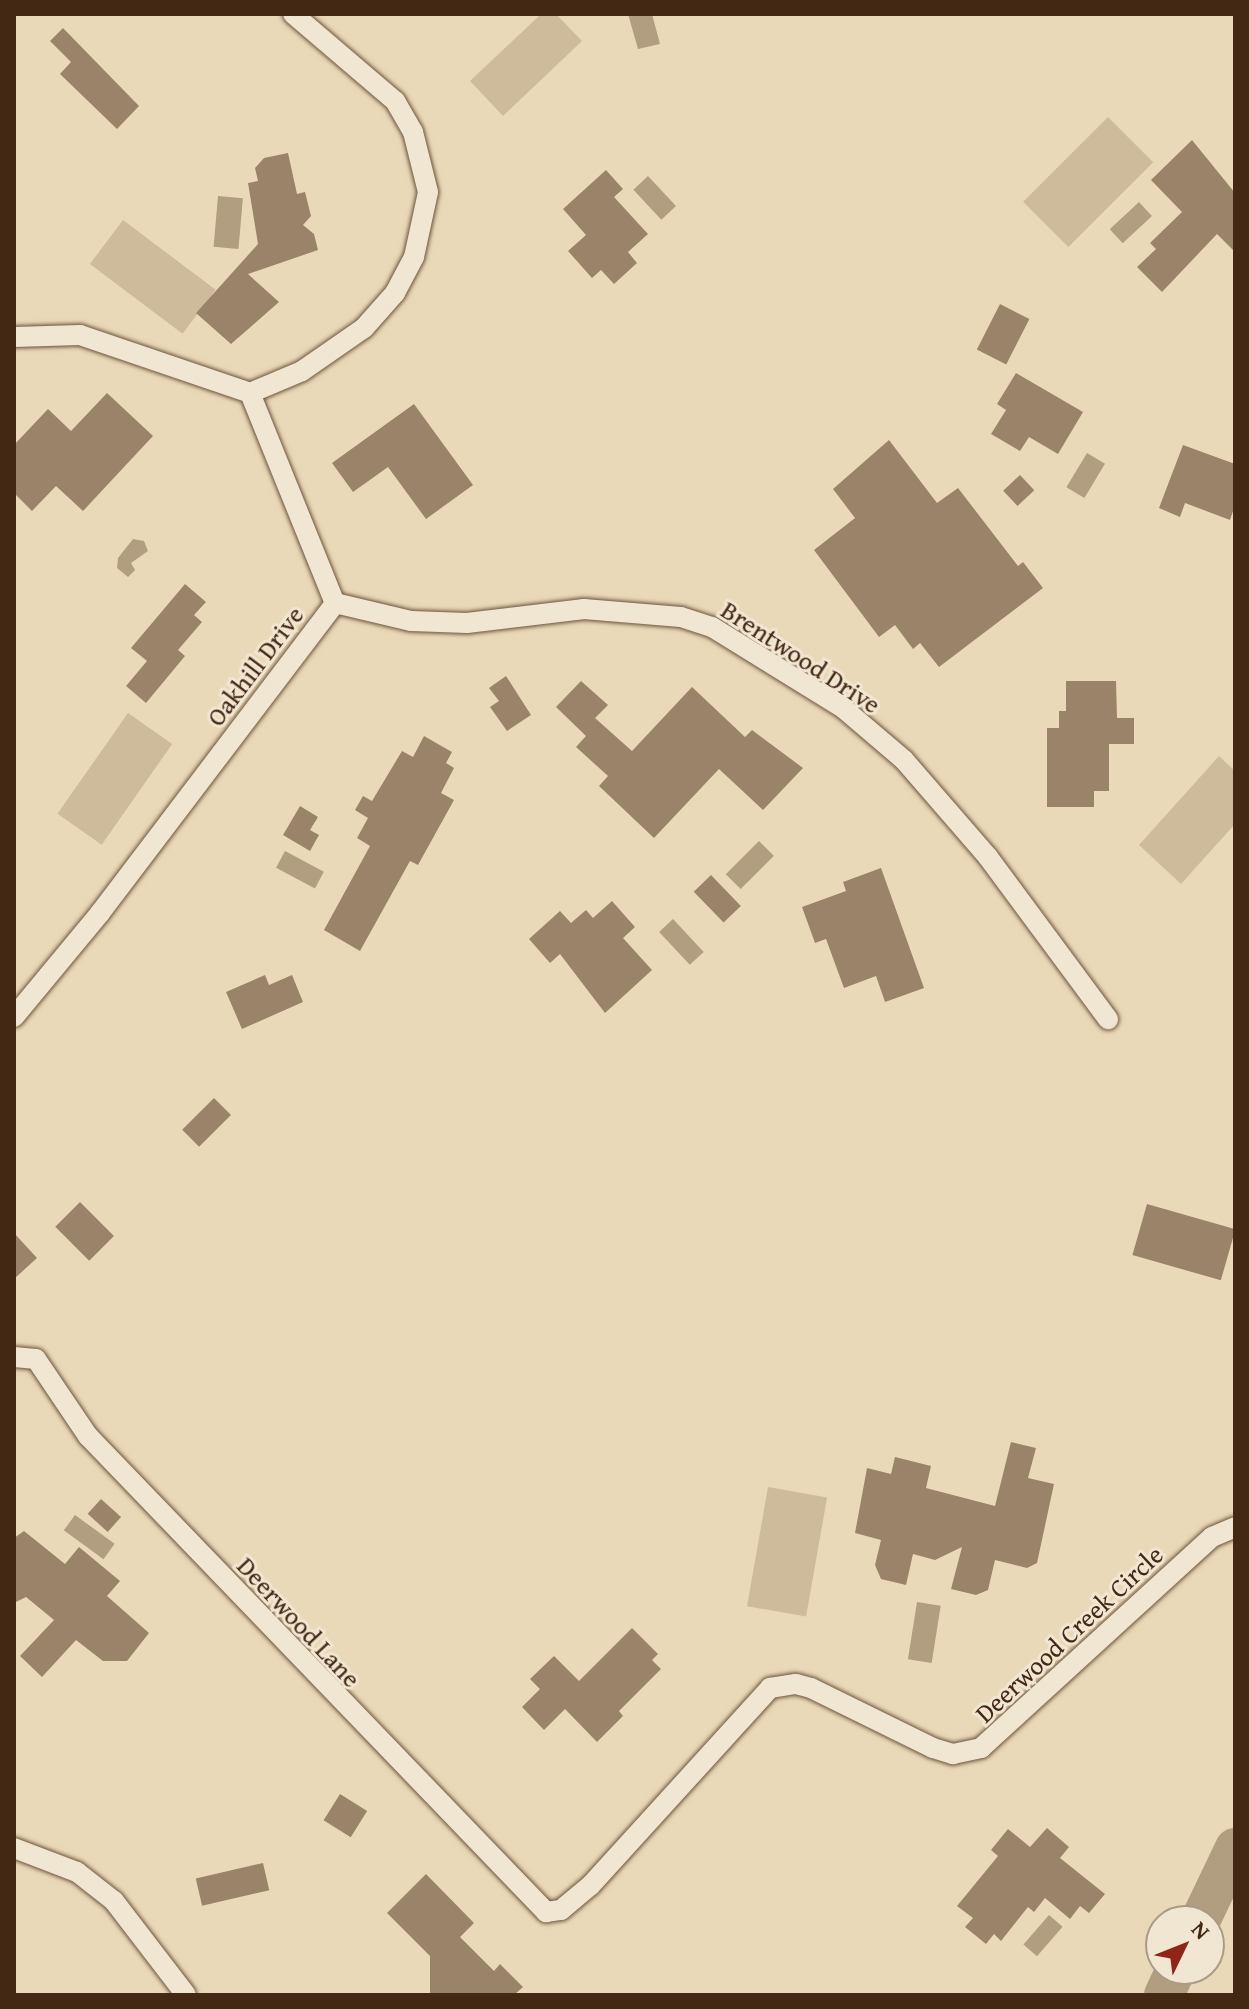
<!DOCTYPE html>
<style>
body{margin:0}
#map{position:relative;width:1249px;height:2009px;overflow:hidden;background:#ead9b8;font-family:"Gentium Book Plus",serif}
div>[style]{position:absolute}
.green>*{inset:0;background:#cebb9c;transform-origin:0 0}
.water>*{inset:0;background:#b19d80;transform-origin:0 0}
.river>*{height:40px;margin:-20px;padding:0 20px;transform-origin:20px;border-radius:20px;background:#b19d80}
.building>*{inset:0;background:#9a8469;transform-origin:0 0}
.roads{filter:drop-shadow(0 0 2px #6d543d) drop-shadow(0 0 2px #6d543d)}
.street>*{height:20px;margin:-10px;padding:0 10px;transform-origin:10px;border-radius:10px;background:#f1e6d1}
span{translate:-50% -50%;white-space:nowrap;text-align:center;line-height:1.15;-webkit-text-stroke:6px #f1e6d1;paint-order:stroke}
.street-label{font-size:26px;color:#432814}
.frame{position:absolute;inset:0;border:16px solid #432814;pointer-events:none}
.north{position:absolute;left:1145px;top:1905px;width:80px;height:80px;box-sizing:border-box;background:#f1e6d1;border:2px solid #ab9a85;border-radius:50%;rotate:47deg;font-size:22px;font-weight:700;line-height:32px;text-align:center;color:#432814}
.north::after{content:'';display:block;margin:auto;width:28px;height:36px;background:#8f2418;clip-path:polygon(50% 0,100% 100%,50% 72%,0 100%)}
</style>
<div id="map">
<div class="green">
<div style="clip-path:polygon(541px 14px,556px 14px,582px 41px,503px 116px,470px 81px)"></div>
<div style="left:1108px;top:117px;width:64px;height:120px;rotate:45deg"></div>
<div style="left:123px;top:220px;width:116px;height:55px;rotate:37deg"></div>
<div style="left:128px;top:713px;width:54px;height:123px;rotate:35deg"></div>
<div style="clip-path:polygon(1219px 756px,1235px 771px,1235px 824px,1181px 884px,1139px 845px)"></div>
<div style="left:768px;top:1487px;width:60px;height:121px;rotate:10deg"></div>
</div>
<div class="water">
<div style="clip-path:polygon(628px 14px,652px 14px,660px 44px,638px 49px)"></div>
<div style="left:648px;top:176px;width:41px;height:20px;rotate:47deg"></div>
<div style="left:218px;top:196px;width:25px;height:51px;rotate:5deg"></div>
<div style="left:1139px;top:202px;width:19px;height:40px;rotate:47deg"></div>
<div style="left:1087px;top:453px;width:21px;height:40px;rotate:31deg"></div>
<div style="clip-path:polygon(133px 539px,144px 541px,148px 551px,131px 563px,135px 570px,128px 577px,117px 568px,118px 558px)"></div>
<div style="left:759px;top:841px;width:21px;height:47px;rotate:45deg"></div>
<div style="left:285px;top:851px;width:44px;height:19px;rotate:28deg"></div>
<div style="left:673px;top:919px;width:45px;height:19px;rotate:47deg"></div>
<div style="left:75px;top:1515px;width:49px;height:19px;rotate:36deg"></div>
<div style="left:917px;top:1602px;width:24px;height:58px;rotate:9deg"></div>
<div style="left:1049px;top:1915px;width:18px;height:39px;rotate:41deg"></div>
</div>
<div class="river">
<div style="left:1200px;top:1921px;width:81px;rotate:-64.4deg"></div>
<div style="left:1164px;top:1995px;width:29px;rotate:-65deg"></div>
</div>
<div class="building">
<div style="clip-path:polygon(63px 28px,139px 106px,117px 129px,60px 74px,71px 62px,50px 41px)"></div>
<div style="clip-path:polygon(1192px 140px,1235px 193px,1235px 252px,1217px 234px,1162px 292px,1137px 267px,1156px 249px,1150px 243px,1182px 212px,1151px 180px)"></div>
<div style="clip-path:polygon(288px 153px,297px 194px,305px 192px,311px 216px,303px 225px,314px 234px,318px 250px,248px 274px,279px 302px,231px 344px,196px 313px,258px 244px,248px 183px,258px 181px,255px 168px,264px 158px)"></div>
<div style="clip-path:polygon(606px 170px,623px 189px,614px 197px,648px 234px,628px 252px,637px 263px,614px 284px,601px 270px,592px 278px,568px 251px,586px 235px,563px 209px)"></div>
<div style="left:1000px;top:304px;width:33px;height:51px;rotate:27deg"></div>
<div style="clip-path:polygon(1016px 373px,1083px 412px,1058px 454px,1029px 437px,1020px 451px,991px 434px,1006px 410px,997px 404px)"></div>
<div style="clip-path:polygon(107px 393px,153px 436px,83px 511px,56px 486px,32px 511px,14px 493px,14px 445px,48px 409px,71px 431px)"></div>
<div style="clip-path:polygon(414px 404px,473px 485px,426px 519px,388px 467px,353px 492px,332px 463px)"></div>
<div style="clip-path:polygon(889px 440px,937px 503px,958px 488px,1018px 566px,1023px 562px,1043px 588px,939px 667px,920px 643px,913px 649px,895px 625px,879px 637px,814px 550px,855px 518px,833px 489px)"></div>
<div style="clip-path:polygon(1183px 445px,1235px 464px,1235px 505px,1230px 520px,1185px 503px,1180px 517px,1159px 508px)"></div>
<div style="left:1020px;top:475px;width:21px;height:23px;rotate:47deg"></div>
<div style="clip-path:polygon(185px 584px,206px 602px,194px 615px,202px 622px,178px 650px,185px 656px,146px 703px,126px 686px,147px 661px,131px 648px)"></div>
<div style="clip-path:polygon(506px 676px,531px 715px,507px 731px,490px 707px,499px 701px,489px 688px)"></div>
<div style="clip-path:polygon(581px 681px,608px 705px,595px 718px,632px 751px,692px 687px,745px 737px,752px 730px,803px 768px,763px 810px,719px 769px,654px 838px,599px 786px,608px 776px,576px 747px,586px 736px,556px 707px)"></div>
<div style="clip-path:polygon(1066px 681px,1116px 681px,1117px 718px,1134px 718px,1134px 744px,1109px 744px,1109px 791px,1094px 791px,1094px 807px,1047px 807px,1047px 728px,1059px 728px,1059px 711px,1066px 711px)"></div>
<div style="clip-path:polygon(424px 736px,452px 752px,446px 763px,454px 768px,441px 793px,454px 800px,418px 865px,410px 861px,360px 951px,324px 930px,370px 846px,357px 838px,368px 818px,355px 810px,363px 796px,372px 801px,402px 751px,413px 757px)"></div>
<div style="clip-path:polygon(300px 806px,318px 817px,310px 830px,319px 835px,310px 851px,283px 835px)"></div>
<div style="clip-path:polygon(881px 868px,924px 988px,885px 1002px,876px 976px,844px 988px,826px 939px,815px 943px,802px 907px,846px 891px,843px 882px)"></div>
<div style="left:711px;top:875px;width:43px;height:24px;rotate:46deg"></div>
<div style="clip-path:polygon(612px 901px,635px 927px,623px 938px,652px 970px,605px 1013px,560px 954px,550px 963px,529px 939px,560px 911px,571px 923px,586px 910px,593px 918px)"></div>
<div style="clip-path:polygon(265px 975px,269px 985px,292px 975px,303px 1002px,242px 1029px,226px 992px)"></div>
<div style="left:214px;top:1098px;width:24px;height:45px;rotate:45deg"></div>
<div style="left:80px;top:1202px;width:48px;height:35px;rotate:45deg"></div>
<div style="left:1147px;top:1204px;width:92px;height:53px;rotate:16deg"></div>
<div style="clip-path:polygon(14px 1233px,37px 1258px,14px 1279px)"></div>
<div style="clip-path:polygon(1011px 1442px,1036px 1448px,1028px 1478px,1054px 1484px,1037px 1563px,1027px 1568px,995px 1560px,988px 1590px,976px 1595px,951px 1589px,962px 1547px,935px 1560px,913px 1554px,906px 1585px,881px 1579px,875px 1565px,881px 1540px,855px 1533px,867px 1468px,891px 1474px,895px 1457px,931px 1466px,926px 1488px,995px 1506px)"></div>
<div style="left:101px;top:1499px;width:27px;height:20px;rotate:42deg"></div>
<div style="clip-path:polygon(24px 1531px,65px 1564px,79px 1547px,120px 1581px,107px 1596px,149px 1633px,127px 1661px,103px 1661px,76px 1640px,42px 1677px,20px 1656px,54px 1620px,26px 1597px,14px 1603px,14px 1538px)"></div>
<div style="clip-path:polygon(632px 1628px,658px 1654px,652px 1660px,661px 1669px,619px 1711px,623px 1716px,597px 1742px,565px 1709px,544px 1730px,522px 1707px,540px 1689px,530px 1679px,554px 1656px,579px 1681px)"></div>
<div style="left:340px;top:1794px;width:32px;height:31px;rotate:32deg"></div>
<div style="clip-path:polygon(1047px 1828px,1069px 1847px,1060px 1858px,1105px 1894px,1089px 1913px,1080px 1906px,1070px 1919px,1045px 1898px,1034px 1912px,1028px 1907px,1001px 1941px,994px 1934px,986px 1944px,965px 1927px,973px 1918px,957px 1906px,998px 1856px,991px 1850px,1008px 1829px,1030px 1847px)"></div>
<div style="left:263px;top:1863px;width:28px;height:69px;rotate:77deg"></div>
<div style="clip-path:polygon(426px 1874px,474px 1923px,460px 1937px,494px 1971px,500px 1964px,523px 1987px,514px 1995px,430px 1995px,430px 1956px,387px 1913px)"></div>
</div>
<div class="roads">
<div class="street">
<div style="left:14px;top:337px;width:66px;rotate:-1.7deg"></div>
<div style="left:80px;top:335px;width:180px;rotate:18.8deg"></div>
<div style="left:250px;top:393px;width:227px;rotate:68deg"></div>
<div style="left:250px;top:393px;width:56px;rotate:-22.9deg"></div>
<div style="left:302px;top:371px;width:75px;rotate:-34.7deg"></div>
<div style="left:364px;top:328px;width:47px;rotate:-48.5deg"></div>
<div style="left:395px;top:293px;width:41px;rotate:-62.2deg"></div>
<div style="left:414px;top:257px;width:66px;rotate:-77.8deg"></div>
<div style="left:428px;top:192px;width:62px;rotate:-104deg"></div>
<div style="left:413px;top:132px;width:36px;rotate:-120deg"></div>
<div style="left:395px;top:101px;width:134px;rotate:-139.5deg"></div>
<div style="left:335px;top:603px;width:78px;rotate:13.3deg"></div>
<div style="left:411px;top:621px;width:56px;rotate:2deg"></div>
<div style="left:467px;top:623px;width:118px;rotate:-6.8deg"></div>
<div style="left:584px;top:609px;width:97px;rotate:4.7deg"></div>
<div style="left:681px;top:617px;width:33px;rotate:18deg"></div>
<div style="left:712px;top:627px;width:154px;rotate:31.7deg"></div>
<div style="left:843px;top:708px;width:80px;rotate:40.4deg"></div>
<div style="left:904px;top:760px;width:128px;rotate:49.1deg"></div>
<div style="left:988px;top:857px;width:202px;rotate:53.5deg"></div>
<div style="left:14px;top:1017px;width:135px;rotate:-50.4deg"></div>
<div style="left:100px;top:913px;width:389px;rotate:-52.8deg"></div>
<div style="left:14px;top:1357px;width:22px;rotate:5deg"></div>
<div style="left:36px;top:1359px;width:93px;rotate:56deg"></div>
<div style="left:88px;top:1436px;width:661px;rotate:46.1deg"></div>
<div style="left:546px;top:1912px;width:15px;rotate:-8deg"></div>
<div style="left:561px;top:1910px;width:38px;rotate:-40deg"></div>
<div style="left:590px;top:1886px;width:268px;rotate:-47.7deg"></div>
<div style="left:770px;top:1688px;width:26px;rotate:-9deg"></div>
<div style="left:796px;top:1684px;width:16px;rotate:15deg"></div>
<div style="left:811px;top:1688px;width:136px;rotate:26.2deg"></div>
<div style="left:933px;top:1748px;width:21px;rotate:17deg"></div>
<div style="left:953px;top:1754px;width:29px;rotate:-12deg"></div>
<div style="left:981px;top:1748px;width:313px;rotate:-42.4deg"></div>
<div style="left:1212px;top:1537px;width:25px;rotate:-23deg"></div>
<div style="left:14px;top:1848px;width:67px;rotate:20.9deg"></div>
<div style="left:77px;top:1872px;width:47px;rotate:38.1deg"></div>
<div style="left:114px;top:1901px;width:118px;rotate:52.5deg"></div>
</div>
</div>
<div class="street-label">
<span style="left:801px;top:657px;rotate:33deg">Brentwood Drive</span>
<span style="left:255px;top:666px;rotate:-53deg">Oakhill Drive</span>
<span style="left:299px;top:1622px;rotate:47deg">Deerwood Lane</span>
<span style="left:1069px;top:1634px;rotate:-43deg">Deerwood Creek Circle</span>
</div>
<div class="frame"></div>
<div class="north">N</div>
</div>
